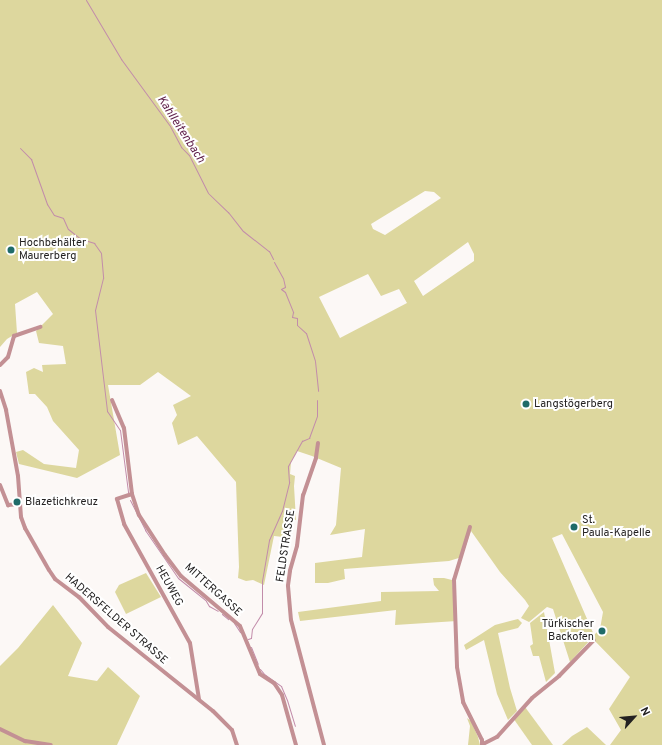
<!DOCTYPE html>
<meta charset="utf-8">
<style>
body{margin:0}
#map{position:relative;width:662px;height:745px;overflow:hidden;background:#fcf8f6;font-family:Overpass,sans-serif}
div>[style]{position:absolute}
.green>*{inset:0;background:#ddd79e}
.stream>*{height:1px;margin:-0.5px;padding:0 0.5px;transform-origin:0.5px;border-radius:0.5px;background:#c28caa}
.minor>*{height:4px;margin:-2px;padding:0 2px;transform-origin:2px;border-radius:2px;background:#c39094}
.dots>*{width:11px;height:11px;translate:-50% -50%;box-sizing:border-box;border:2px solid #fff;border-radius:50%}
span{translate:-50% -50%;white-space:nowrap;text-align:center;line-height:1.15;-webkit-text-stroke:4px #fff;paint-order:stroke}
.poi-label{font-size:11px;color:#232121}
.left{translate:0 -50%;text-align:left}
.right{translate:-100% -50%;text-align:right}
.street-label{font-size:11px;color:#232121}
.water-label{font-size:12px;color:#5e1e48;font-style:italic}
.north{position:absolute;left:614px;top:697px;width:40px;height:40px;-webkit-text-stroke:3px #fff;paint-order:stroke;rotate:63deg;font-size:11px;font-weight:700;line-height:16px;text-align:center;color:#232121}
.north::after{content:'';display:block;margin:auto;width:14px;height:18px;background:#232121;clip-path:polygon(50% 0,100% 100%,50% 72%,0 100%)}
</style>
<div id="map">
<div class="green">
<div style="clip-path:polygon(evenodd,0 0,662px 0,662px 745px,610px 745px,621px 730px,609px 709px,630px 677px,592px 638px,570px 662px,553px 609px,547px 607px,529px 622px,521px 618px,529px 606px,525px 600px,500px 572px,471px 531px,462px 557px,449px 561px,344px 569px,345px 579px,328px 583px,315px 583px,315px 563px,362px 557px,365px 529px,330px 535px,336px 525px,341px 468px,312px 456px,297px 451px,291px 462px,290px 474px,295px 476px,294px 486px,296px 520px,285px 518px,283px 537px,274px 536px,264px 585px,253px 580px,246px 581px,238px 578px,239px 567px,236px 482px,197px 436px,178px 445px,172px 423px,177px 415px,173px 405px,191px 396px,158px 372px,140px 385px,108px 385px,120px 455px,77px 478px,19px 464px,16px 452px,23px 450px,44px 464px,76px 468px,79px 450px,53px 421px,47px 407px,35px 394px,29px 394px,26px 372px,34px 368px,43px 372px,42px 365px,66px 364px,63px 346px,39px 343px,36px 331px,53px 314px,37px 292px,15px 304px,17px 333px,7px 339px,0 347px,0 0,425px 191px,434px 192px,441px 198px,385px 235px,373px 229px,371px 224px,425px 191px,0 0,468px 242px,474px 254px,474px 261px,423px 296px,414px 281px,468px 242px,0 0,368px 274px,381px 296px,399px 289px,407px 303px,340px 338px,319px 297px,368px 274px,0 0,562px 534px,603px 612px,600px 629px,594px 635px,552px 538px,562px 534px)"></div>
<div style="clip-path:polygon(146px 573px,161px 597px,126px 614px,115px 592px,119px 585px)"></div>
<div style="clip-path:polygon(433px 578px,444px 578px,452px 580px,457px 621px,395px 625px,396px 610px,300px 621px,298px 612px,381px 601px,381px 592px,439px 591px,434px 585px)"></div>
<div style="clip-path:polygon(53px 605px,82px 643px,68px 676px,97px 681px,108px 667px,140px 696px,117px 745px,0 745px,0 666px,18px 648px)"></div>
<div style="clip-path:polygon(544px 612px,555px 673px,546px 682px,539px 656px,533px 656px,530px 646px,533px 644px,530px 623px)"></div>
<div style="clip-path:polygon(518px 619px,522px 623px,518px 628px,498px 633px,510px 688px,517px 711px,508px 720px,497px 694px,484px 640px,466px 650px,464px 645px,495px 625px)"></div>
<div style="clip-path:polygon(525px 707px,553px 745px,532px 745px,513px 718px)"></div>
<div style="clip-path:polygon(467px 718px,471px 721px,478px 737px,480px 745px,468px 745px,470px 726px)"></div>
<div style="clip-path:polygon(587px 727px,606px 745px,562px 745px,572px 736px)"></div>
</div>
<div class="stream">
<div style="left:86px;top:0;width:69px;rotate:59.3deg"></div>
<div style="left:121px;top:59px;width:83px;rotate:53.8deg"></div>
<div style="left:170px;top:126px;width:24px;rotate:62deg"></div>
<div style="left:181px;top:147px;width:11px;rotate:45deg"></div>
<div style="left:189px;top:155px;width:42px;rotate:63.4deg"></div>
<div style="left:208px;top:193px;width:28px;rotate:44deg"></div>
<div style="left:228px;top:212px;width:24px;rotate:52deg"></div>
<div style="left:243px;top:231px;width:33px;rotate:38deg"></div>
<div style="left:269px;top:251px;width:9px;rotate:63deg"></div>
<div style="left:20px;top:148px;width:16px;rotate:45deg"></div>
<div style="left:31px;top:159px;width:48px;rotate:70.4deg"></div>
<div style="left:47px;top:204px;width:13px;rotate:58deg"></div>
<div style="left:54px;top:215px;width:9px;rotate:18deg"></div>
<div style="left:63px;top:218px;width:12px;rotate:66deg"></div>
<div style="left:68px;top:229px;width:16px;rotate:38deg"></div>
<div style="left:81px;top:239px;width:14px;rotate:17deg"></div>
<div style="left:94px;top:243px;width:12px;rotate:55deg"></div>
<div style="left:101px;top:253px;width:25px;rotate:85deg"></div>
<div style="left:103px;top:278px;width:33px;rotate:104deg"></div>
<div style="left:95px;top:310px;width:102px;rotate:83.2deg"></div>
<div style="left:107px;top:411px;width:23px;rotate:56deg"></div>
<div style="left:120px;top:430px;width:63px;rotate:82.6deg"></div>
<div style="left:274px;top:262px;width:18px;rotate:61deg"></div>
<div style="left:283px;top:278px;width:9px;rotate:77deg"></div>
<div style="left:285px;top:287px;width:4px;rotate:153deg"></div>
<div style="left:281px;top:289px;width:5px;rotate:37deg"></div>
<div style="left:285px;top:292px;width:22px;rotate:68deg"></div>
<div style="left:293px;top:312px;width:5px;rotate:101deg"></div>
<div style="left:292px;top:317px;width:5px;rotate:11deg"></div>
<div style="left:297px;top:318px;width:7px;rotate:90deg"></div>
<div style="left:297px;top:325px;width:12px;rotate:42deg"></div>
<div style="left:306px;top:333px;width:29px;rotate:72deg"></div>
<div style="left:315px;top:361px;width:30px;rotate:84deg"></div>
<div style="left:130px;top:500px;width:34px;rotate:63deg"></div>
<div style="left:145px;top:530px;width:58px;rotate:55.5deg"></div>
<div style="left:178px;top:578px;width:36px;rotate:39deg"></div>
<div style="left:206px;top:601px;width:6px;rotate:59deg"></div>
<div style="left:209px;top:606px;width:10px;rotate:29deg"></div>
<div style="left:222px;top:614px;width:8px;rotate:40deg"></div>
<div style="left:234px;top:623px;width:11px;rotate:56deg"></div>
<div style="left:248px;top:639px;width:3px;rotate:-18deg"></div>
<div style="left:251px;top:638px;width:9px;rotate:-84deg"></div>
<div style="left:252px;top:629px;width:19px;rotate:-58deg"></div>
<div style="left:262px;top:613px;width:32px;rotate:-90deg"></div>
<div style="left:262px;top:581px;width:42px;rotate:-80.3deg"></div>
<div style="left:269px;top:540px;width:32px;rotate:-66deg"></div>
<div style="left:282px;top:511px;width:30px;rotate:-76deg"></div>
<div style="left:289px;top:482px;width:16px;rotate:-94deg"></div>
<div style="left:288px;top:466px;width:29px;rotate:-61deg"></div>
<div style="left:302px;top:441px;width:8px;rotate:-23deg"></div>
<div style="left:309px;top:438px;width:23px;rotate:-70deg"></div>
<div style="left:317px;top:416px;width:16px;rotate:-90deg"></div>
<div style="left:251px;top:647px;width:18px;rotate:68deg"></div>
<div style="left:260px;top:669px;width:6px;rotate:51deg"></div>
<div style="left:264px;top:674px;width:21px;rotate:35deg"></div>
<div style="left:281px;top:686px;width:15px;rotate:67deg"></div>
<div style="left:287px;top:700px;width:27px;rotate:73deg"></div>
</div>
<div class="minor">
<div style="left:0;top:365px;width:11px;rotate:-45deg"></div>
<div style="left:8px;top:357px;width:22px;rotate:-74deg"></div>
<div style="left:14px;top:336px;width:28px;rotate:-19deg"></div>
<div style="left:0;top:391px;width:20px;rotate:72deg"></div>
<div style="left:6px;top:410px;width:67px;rotate:79.7deg"></div>
<div style="left:18px;top:476px;width:41px;rotate:85.8deg"></div>
<div style="left:21px;top:517px;width:12px;rotate:70deg"></div>
<div style="left:25px;top:528px;width:48px;rotate:60.3deg"></div>
<div style="left:49px;top:570px;width:11px;rotate:56deg"></div>
<div style="left:55px;top:579px;width:30px;rotate:37deg"></div>
<div style="left:79px;top:597px;width:42px;rotate:46deg"></div>
<div style="left:108px;top:627px;width:134px;rotate:38.7deg"></div>
<div style="left:213px;top:711px;width:27px;rotate:45deg"></div>
<div style="left:232px;top:730px;width:16px;rotate:72deg"></div>
<div style="left:112px;top:400px;width:30px;rotate:67deg"></div>
<div style="left:124px;top:428px;width:66px;rotate:83.1deg"></div>
<div style="left:132px;top:494px;width:22px;rotate:72deg"></div>
<div style="left:139px;top:515px;width:48px;rotate:57deg"></div>
<div style="left:165px;top:555px;width:26px;rotate:53deg"></div>
<div style="left:181px;top:576px;width:77px;rotate:40.3deg"></div>
<div style="left:240px;top:626px;width:52px;rotate:67.4deg"></div>
<div style="left:260px;top:674px;width:17px;rotate:33deg"></div>
<div style="left:274px;top:683px;width:14px;rotate:56deg"></div>
<div style="left:282px;top:695px;width:52px;rotate:74.4deg"></div>
<div style="left:318px;top:443px;width:15px;rotate:98deg"></div>
<div style="left:316px;top:458px;width:39px;rotate:109deg"></div>
<div style="left:303px;top:495px;width:51px;rotate:96.7deg"></div>
<div style="left:297px;top:546px;width:26px;rotate:106deg"></div>
<div style="left:290px;top:571px;width:15px;rotate:98deg"></div>
<div style="left:288px;top:586px;width:34px;rotate:85deg"></div>
<div style="left:291px;top:620px;width:129px;rotate:75.2deg"></div>
<div style="left:0;top:485px;width:22px;rotate:68deg"></div>
<div style="left:8px;top:505px;width:11px;rotate:-5deg"></div>
<div style="left:132px;top:494px;width:16px;rotate:162deg"></div>
<div style="left:117px;top:499px;width:26px;rotate:74deg"></div>
<div style="left:124px;top:524px;width:136px;rotate:61deg"></div>
<div style="left:190px;top:643px;width:57px;rotate:80.9deg"></div>
<div style="left:470px;top:527px;width:55px;rotate:106.8deg"></div>
<div style="left:454px;top:580px;width:87px;rotate:88deg"></div>
<div style="left:457px;top:667px;width:36px;rotate:80deg"></div>
<div style="left:463px;top:702px;width:42px;rotate:63.4deg"></div>
<div style="left:482px;top:740px;width:5px;rotate:90deg"></div>
<div style="left:0;top:729px;width:28px;rotate:26deg"></div>
<div style="left:25px;top:741px;width:26px;rotate:9deg"></div>
<div style="left:483px;top:744px;width:16px;rotate:-27deg"></div>
<div style="left:497px;top:737px;width:52px;rotate:-48.1deg"></div>
<div style="left:532px;top:698px;width:35px;rotate:-39deg"></div>
<div style="left:559px;top:676px;width:50px;rotate:-45.8deg"></div>
</div>
<div class="dots">
<div style="left:11px;top:250px;background:#1f6b69"></div>
<div style="left:526px;top:404px;background:#1f6b69"></div>
<div style="left:17px;top:502px;background:#1f6b69"></div>
<div style="left:574px;top:527px;background:#1f6b69"></div>
<div style="left:602px;top:631px;background:#1f6b69"></div>
</div>
<div class="poi-label">
<span class="left" style="left:19px;top:250px">Hochbehälter<br>Maurerberg</span>
<span class="left" style="left:534px;top:404px">Langstögerberg</span>
<span class="left" style="left:25px;top:502px">Blazetichkreuz</span>
<span class="left" style="left:582px;top:527px">St.<br>Paula-Kapelle</span>
<span class="right" style="left:594px;top:631px">Türkischer<br>Backofen</span>
</div>
<div class="street-label">
<span style="left:286px;top:546px;rotate:-81deg">FELDSTRASSE</span>
<span style="left:169px;top:586px;rotate:61deg">HEUWEG</span>
<span style="left:213px;top:590px;rotate:42deg">MITTERGASSE</span>
<span style="left:116px;top:619px;rotate:41deg">HADERSFELDER STRASSE</span>
</div>
<div class="water-label">
<span style="left:180px;top:130px;rotate:57deg">Kahlleitenbach</span>
</div>
<div class="north">N</div>
</div>
